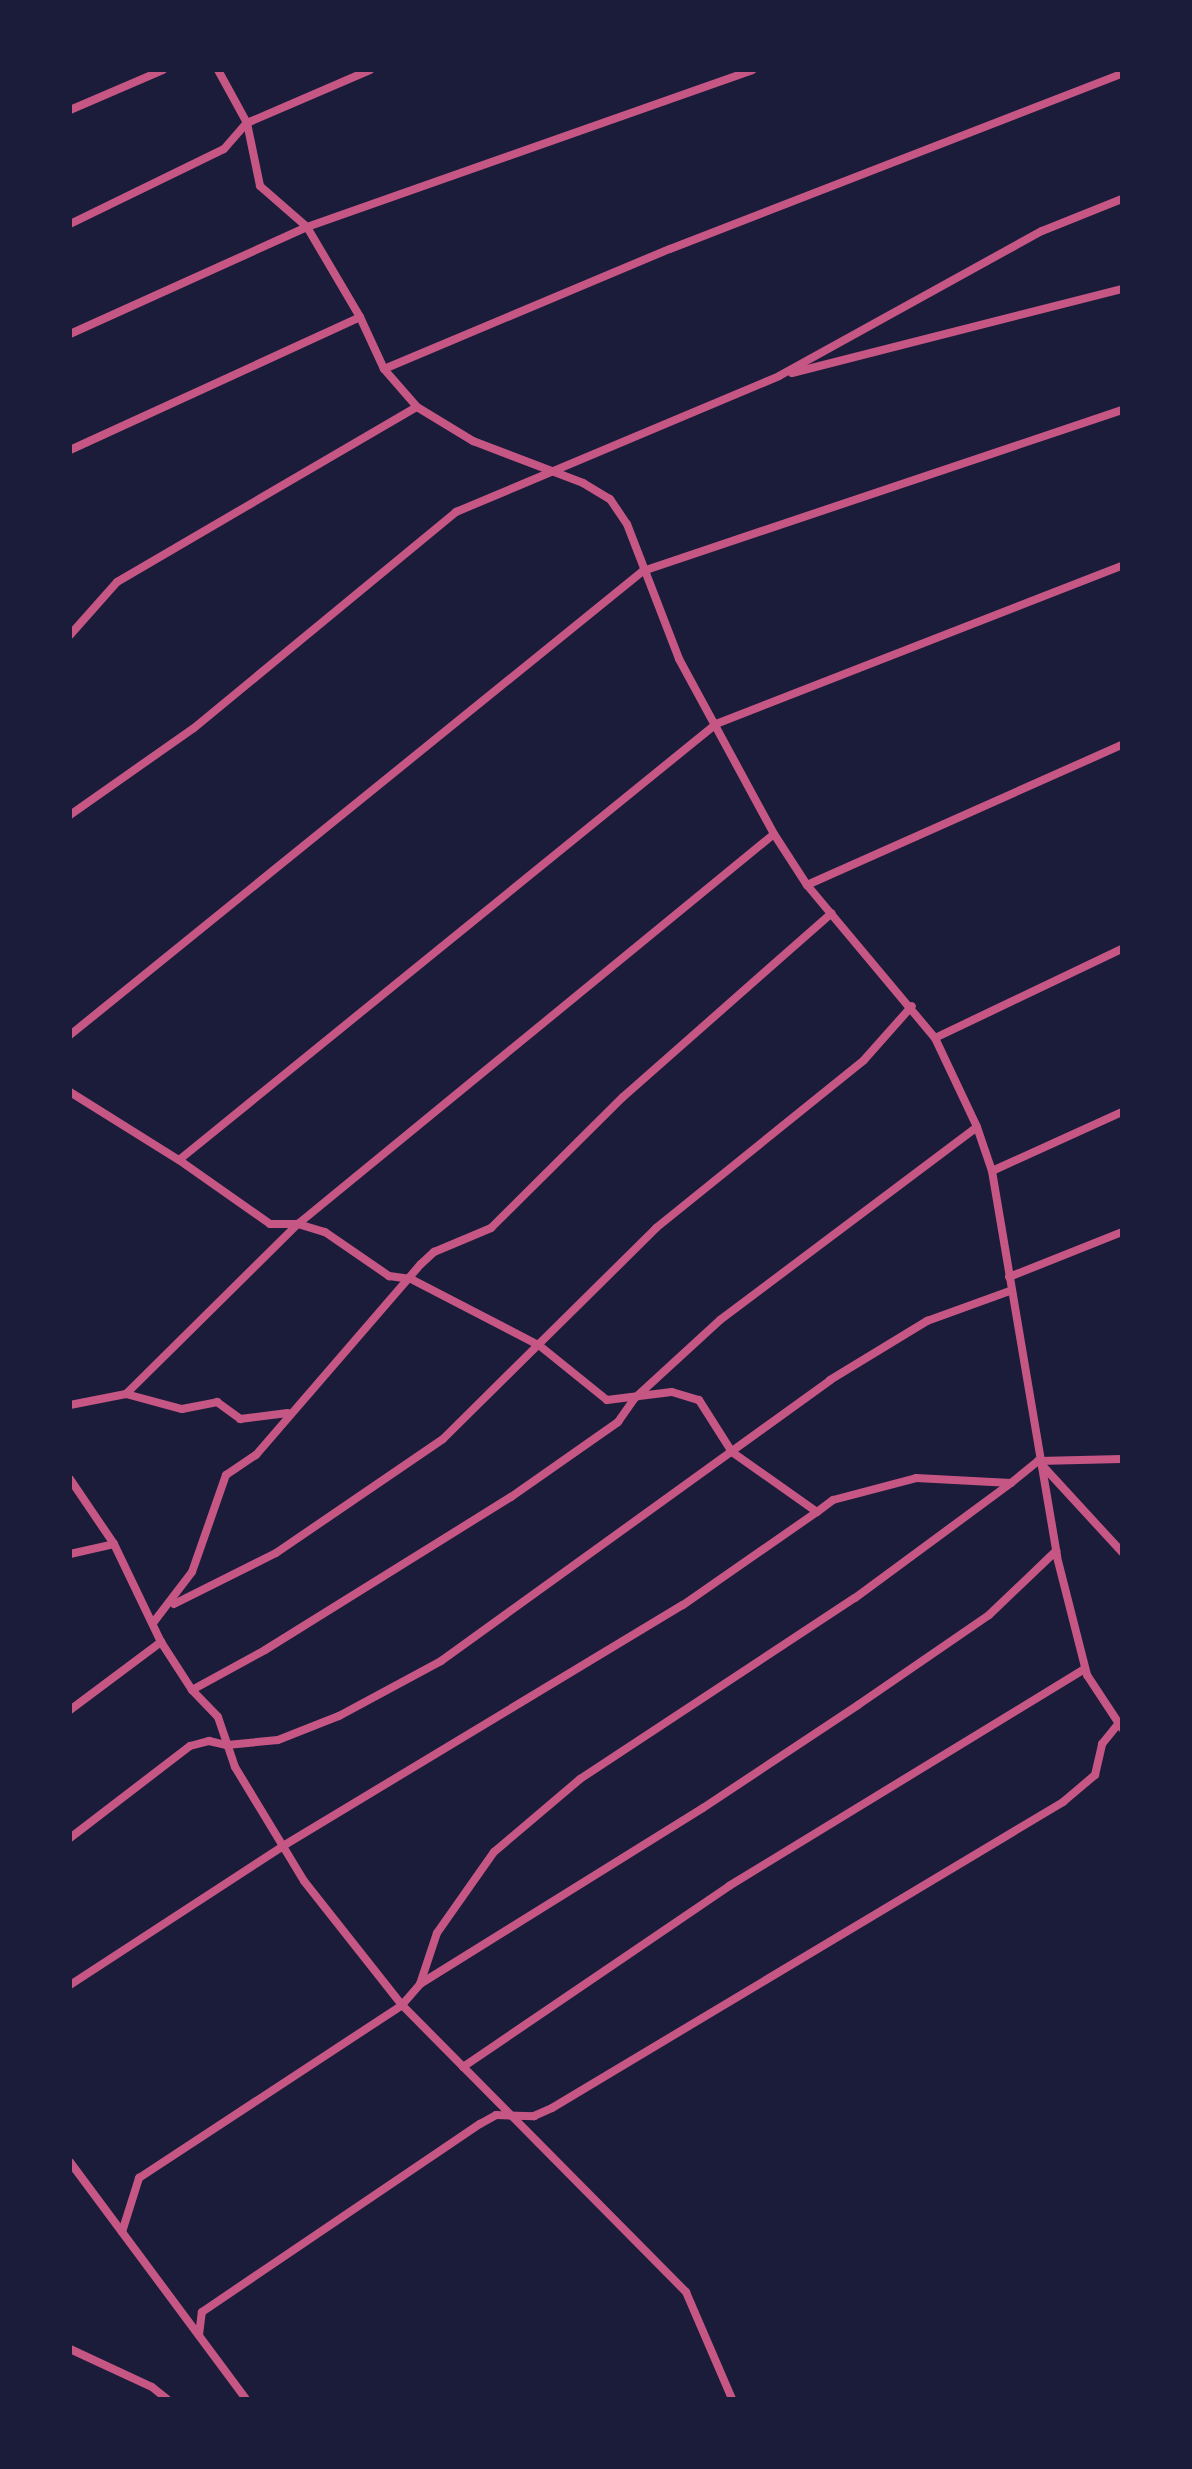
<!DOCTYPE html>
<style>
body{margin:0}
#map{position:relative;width:1192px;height:2469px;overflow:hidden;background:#1b1b3a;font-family:Inter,sans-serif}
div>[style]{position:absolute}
.minor>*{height:8px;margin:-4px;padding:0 4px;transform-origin:4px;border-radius:4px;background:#c65784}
span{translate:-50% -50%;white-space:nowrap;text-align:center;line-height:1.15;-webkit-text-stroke:9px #1b1b3a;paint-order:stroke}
.frame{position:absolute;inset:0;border:72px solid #1b1b3a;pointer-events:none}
</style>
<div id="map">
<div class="minor">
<div style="left:218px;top:70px;width:60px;rotate:61.3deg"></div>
<div style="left:247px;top:123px;width:64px;rotate:78.3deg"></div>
<div style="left:260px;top:186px;width:62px;rotate:41.1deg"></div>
<div style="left:307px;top:227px;width:104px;rotate:59.5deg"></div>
<div style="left:360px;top:317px;width:57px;rotate:65.2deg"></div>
<div style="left:384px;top:369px;width:50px;rotate:49deg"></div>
<div style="left:417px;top:407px;width:66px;rotate:31.3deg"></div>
<div style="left:473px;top:441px;width:118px;rotate:20.9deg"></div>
<div style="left:583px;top:483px;width:31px;rotate:31deg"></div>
<div style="left:610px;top:499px;width:30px;rotate:56deg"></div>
<div style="left:627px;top:524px;width:145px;rotate:68.9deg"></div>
<div style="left:679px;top:659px;width:199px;rotate:61.5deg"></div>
<div style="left:774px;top:834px;width:61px;rotate:57.1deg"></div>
<div style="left:807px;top:885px;width:199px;rotate:50.1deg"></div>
<div style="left:935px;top:1038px;width:98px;rotate:64.7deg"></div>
<div style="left:977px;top:1127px;width:46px;rotate:71.2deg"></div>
<div style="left:992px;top:1171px;width:391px;rotate:80.4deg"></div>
<div style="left:1057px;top:1557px;width:122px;rotate:75.7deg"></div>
<div style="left:1087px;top:1675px;width:64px;rotate:56.6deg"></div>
<div style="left:70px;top:110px;width:101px;rotate:-23.3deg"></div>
<div style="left:70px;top:224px;width:171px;rotate:-26deg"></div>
<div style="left:224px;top:149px;width:35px;rotate:-49deg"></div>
<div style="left:247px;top:123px;width:134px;rotate:-23.3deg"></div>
<div style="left:70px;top:334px;width:260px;rotate:-24.3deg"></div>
<div style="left:307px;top:227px;width:472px;rotate:-19.4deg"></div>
<div style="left:384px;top:369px;width:310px;rotate:-22.8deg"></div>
<div style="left:670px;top:249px;width:485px;rotate:-21.2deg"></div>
<div style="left:792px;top:373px;width:341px;rotate:-14.3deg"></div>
<div style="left:70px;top:450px;width:319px;rotate:-24.6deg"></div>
<div style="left:70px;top:635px;width:71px;rotate:-48.4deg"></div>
<div style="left:117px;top:582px;width:347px;rotate:-30.3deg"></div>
<div style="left:70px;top:815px;width:151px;rotate:-35.1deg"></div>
<div style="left:194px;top:728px;width:340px;rotate:-39.5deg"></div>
<div style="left:456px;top:512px;width:350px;rotate:-22.8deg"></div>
<div style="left:779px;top:376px;width:300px;rotate:-28.9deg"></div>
<div style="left:1042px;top:231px;width:86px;rotate:-21.8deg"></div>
<div style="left:807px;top:885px;width:345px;rotate:-24deg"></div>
<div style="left:70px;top:1035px;width:737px;rotate:-39deg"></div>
<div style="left:643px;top:571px;width:505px;rotate:-18.58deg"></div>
<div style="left:935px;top:1038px;width:207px;rotate:-25.5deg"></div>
<div style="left:70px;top:1092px;width:128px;rotate:32deg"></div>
<div style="left:179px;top:1160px;width:111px;rotate:35.1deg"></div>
<div style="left:270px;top:1224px;width:28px"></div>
<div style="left:298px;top:1224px;width:28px;rotate:17deg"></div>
<div style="left:325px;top:1232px;width:78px;rotate:34.5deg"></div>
<div style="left:389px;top:1276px;width:22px;rotate:8deg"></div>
<div style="left:411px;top:1279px;width:145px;rotate:27.4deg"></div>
<div style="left:540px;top:1346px;width:86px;rotate:38.9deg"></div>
<div style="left:607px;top:1400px;width:65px;rotate:-7deg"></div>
<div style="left:672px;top:1392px;width:28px;rotate:17deg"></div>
<div style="left:699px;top:1400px;width:62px;rotate:57.6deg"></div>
<div style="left:732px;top:1452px;width:104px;rotate:35.2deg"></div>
<div style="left:817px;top:1512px;width:20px;rotate:-37deg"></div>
<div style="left:833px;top:1500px;width:86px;rotate:-14.8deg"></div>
<div style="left:916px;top:1478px;width:95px;rotate:3deg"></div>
<div style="left:1011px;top:1483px;width:35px;rotate:-39deg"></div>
<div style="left:1038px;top:1461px;width:84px;rotate:-1.4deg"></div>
<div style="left:179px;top:1160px;width:692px;rotate:-39.07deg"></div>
<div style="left:716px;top:724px;width:436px;rotate:-21.3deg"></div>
<div style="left:992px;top:1171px;width:143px;rotate:-24.4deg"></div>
<div style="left:1009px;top:1277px;width:122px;rotate:-21.7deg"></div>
<div style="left:126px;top:1394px;width:242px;rotate:-44.7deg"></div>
<div style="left:298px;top:1224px;width:615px;rotate:-39.33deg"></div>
<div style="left:70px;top:1405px;width:57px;rotate:-11.1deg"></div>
<div style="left:126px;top:1394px;width:58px;rotate:15deg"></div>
<div style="left:182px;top:1409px;width:36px;rotate:-11deg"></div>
<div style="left:217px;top:1402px;width:29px;rotate:36deg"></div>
<div style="left:240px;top:1419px;width:48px;rotate:-7.1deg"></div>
<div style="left:1041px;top:1464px;width:120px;rotate:47.4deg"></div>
<div style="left:70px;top:1479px;width:78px;rotate:55.9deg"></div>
<div style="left:114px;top:1544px;width:109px;rotate:64.4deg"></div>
<div style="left:161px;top:1642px;width:57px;rotate:57.1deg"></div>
<div style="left:192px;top:1690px;width:37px;rotate:46deg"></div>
<div style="left:218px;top:1717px;width:53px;rotate:71.2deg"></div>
<div style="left:235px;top:1767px;width:133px;rotate:58.8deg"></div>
<div style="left:304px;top:1881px;width:158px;rotate:51.7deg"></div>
<div style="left:402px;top:2005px;width:404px;rotate:45.3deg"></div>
<div style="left:686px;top:2292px;width:116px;rotate:66.7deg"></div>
<div style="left:70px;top:1554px;width:45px;rotate:-12.8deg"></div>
<div style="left:174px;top:1604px;width:114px;rotate:-26.6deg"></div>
<div style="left:276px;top:1553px;width:202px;rotate:-34.3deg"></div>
<div style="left:443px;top:1439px;width:300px;rotate:-44.7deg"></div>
<div style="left:656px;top:1228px;width:267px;rotate:-38.9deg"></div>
<div style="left:864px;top:1060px;width:72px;rotate:-48.4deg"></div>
<div style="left:153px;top:1623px;width:64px;rotate:-52.6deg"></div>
<div style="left:192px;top:1572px;width:103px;rotate:-70.7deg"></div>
<div style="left:226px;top:1475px;width:36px;rotate:-34deg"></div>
<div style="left:256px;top:1455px;width:252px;rotate:-49.2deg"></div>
<div style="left:421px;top:1264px;width:18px;rotate:-43deg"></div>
<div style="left:434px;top:1252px;width:62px;rotate:-22.8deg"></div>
<div style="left:491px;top:1228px;width:186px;rotate:-44.8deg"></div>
<div style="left:623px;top:1097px;width:278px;rotate:-41.4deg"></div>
<div style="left:192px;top:1690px;width:83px;rotate:-28.7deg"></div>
<div style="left:265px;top:1650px;width:290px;rotate:-31.9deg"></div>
<div style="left:511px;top:1497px;width:131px;rotate:-35deg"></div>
<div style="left:618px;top:1422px;width:29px;rotate:-55deg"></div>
<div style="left:635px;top:1398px;width:115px;rotate:-42.5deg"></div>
<div style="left:720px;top:1320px;width:321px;rotate:-36.9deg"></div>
<div style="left:70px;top:1710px;width:114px;rotate:-36.8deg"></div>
<div style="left:70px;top:1838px;width:151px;rotate:-37.5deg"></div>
<div style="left:190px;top:1746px;width:20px;rotate:-15deg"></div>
<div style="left:209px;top:1741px;width:18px;rotate:13deg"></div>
<div style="left:227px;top:1745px;width:51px;rotate:-5.6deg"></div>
<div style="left:278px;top:1740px;width:66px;rotate:-21.5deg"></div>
<div style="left:339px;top:1716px;width:116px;rotate:-28.3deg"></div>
<div style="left:441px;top:1661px;width:480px;rotate:-35.8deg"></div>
<div style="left:830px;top:1380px;width:114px;rotate:-31.3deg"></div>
<div style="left:927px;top:1321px;width:88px;rotate:-19.9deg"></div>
<div style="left:420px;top:1984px;width:54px;rotate:-71.6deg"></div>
<div style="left:437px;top:1933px;width:99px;rotate:-54.9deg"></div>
<div style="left:494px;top:1852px;width:113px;rotate:-40.3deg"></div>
<div style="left:580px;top:1779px;width:329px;rotate:-33.4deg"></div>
<div style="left:855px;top:1598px;width:194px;rotate:-36.4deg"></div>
<div style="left:70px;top:1985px;width:254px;rotate:-33.1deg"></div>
<div style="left:283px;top:1846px;width:467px;rotate:-31.1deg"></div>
<div style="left:683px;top:1605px;width:163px;rotate:-34.8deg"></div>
<div style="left:463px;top:2067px;width:322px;rotate:-34.2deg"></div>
<div style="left:729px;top:1886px;width:417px;rotate:-31.4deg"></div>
<div style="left:70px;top:2162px;width:295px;rotate:53.4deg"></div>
<div style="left:122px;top:2232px;width:57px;rotate:-72.5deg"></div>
<div style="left:139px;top:2178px;width:315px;rotate:-33.3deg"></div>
<div style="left:402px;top:2005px;width:28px;rotate:-49deg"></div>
<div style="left:420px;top:1984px;width:333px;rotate:-31.9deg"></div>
<div style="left:703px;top:1808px;width:186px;rotate:-33.6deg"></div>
<div style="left:858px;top:1705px;width:159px;rotate:-34.5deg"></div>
<div style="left:989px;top:1615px;width:93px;rotate:-43.7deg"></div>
<div style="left:199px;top:2335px;width:23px;rotate:-83deg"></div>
<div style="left:202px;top:2312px;width:336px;rotate:-34.1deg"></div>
<div style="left:480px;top:2124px;width:18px;rotate:-29deg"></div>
<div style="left:496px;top:2115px;width:38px;rotate:2deg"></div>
<div style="left:534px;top:2116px;width:20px;rotate:-24deg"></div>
<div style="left:552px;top:2108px;width:596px;rotate:-30.91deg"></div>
<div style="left:1063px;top:1802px;width:42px;rotate:-40.2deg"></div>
<div style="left:1095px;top:1775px;width:32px;rotate:-77deg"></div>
<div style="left:1102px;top:1744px;width:27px;rotate:-51deg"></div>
<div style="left:70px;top:2349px;width:90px;rotate:24.9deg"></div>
<div style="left:152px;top:2387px;width:19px;rotate:39deg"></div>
</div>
<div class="frame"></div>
</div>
